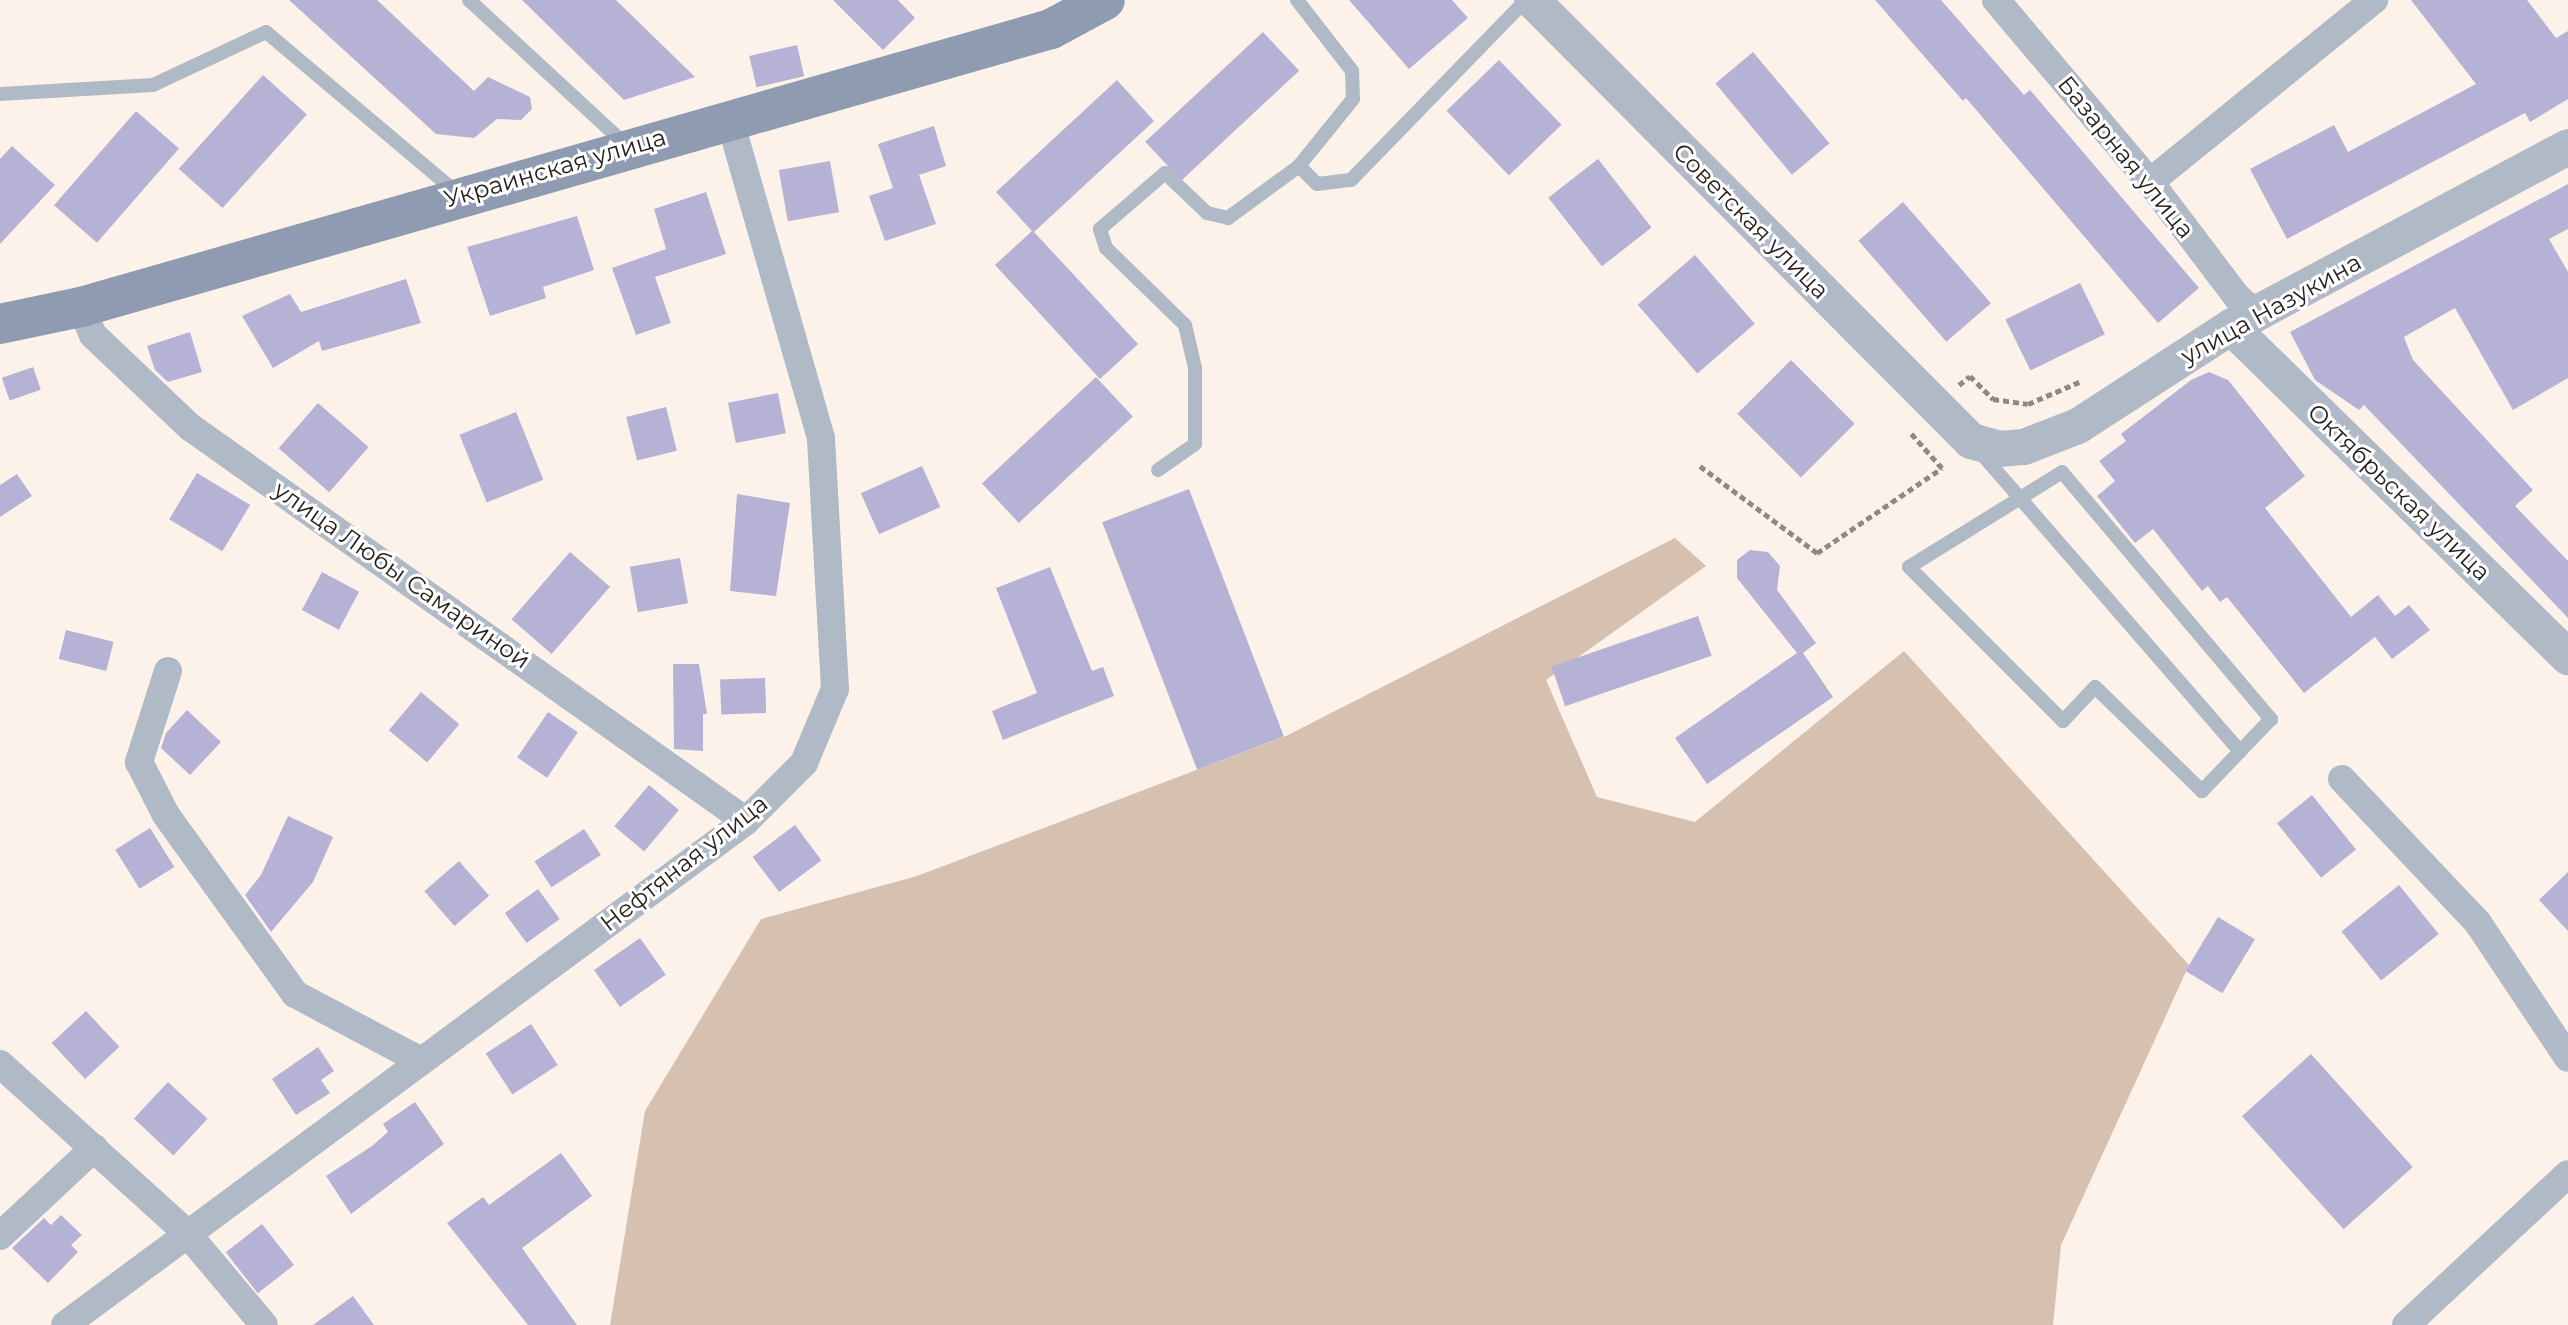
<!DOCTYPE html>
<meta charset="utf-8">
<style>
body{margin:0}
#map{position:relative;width:2568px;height:1325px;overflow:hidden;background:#fdf2ea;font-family:Montserrat,sans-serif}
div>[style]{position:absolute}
.green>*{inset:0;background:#d6c0b0}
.building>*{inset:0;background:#b6b2d5;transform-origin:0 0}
.path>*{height:5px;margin-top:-2.5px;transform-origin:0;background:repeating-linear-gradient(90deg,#918882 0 6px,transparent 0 10px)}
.service>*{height:14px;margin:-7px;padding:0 7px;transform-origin:7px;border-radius:7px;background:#b0b9c6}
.minor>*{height:28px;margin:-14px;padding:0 14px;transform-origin:14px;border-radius:14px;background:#b0b9c6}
.tertiary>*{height:36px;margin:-18px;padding:0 18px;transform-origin:18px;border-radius:18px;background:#b0b9c6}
.secondary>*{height:40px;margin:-20px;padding:0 20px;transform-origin:20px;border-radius:20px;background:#8e9bb0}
span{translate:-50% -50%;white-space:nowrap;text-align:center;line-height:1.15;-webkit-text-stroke:6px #fff;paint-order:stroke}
.street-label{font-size:24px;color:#251f1a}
</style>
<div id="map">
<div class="green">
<div style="clip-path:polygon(1675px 538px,1706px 566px,1546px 680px,1597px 797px,1695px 822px,1904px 651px,2189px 965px,2061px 1245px,2053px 1325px,610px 1325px,645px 1111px,761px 919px,917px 876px,1286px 736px)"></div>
</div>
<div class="building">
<div style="clip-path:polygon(289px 0,377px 0,474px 91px,488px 77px,530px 97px,532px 109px,521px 120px,497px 119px,474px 138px,436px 134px)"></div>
<div style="clip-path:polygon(522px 0,616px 0,695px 77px,624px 100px)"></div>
<div style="clip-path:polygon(833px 0,898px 0,915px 18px,883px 50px)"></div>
<div style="clip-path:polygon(1349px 0,1452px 0,1468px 18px,1409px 69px)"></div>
<div style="clip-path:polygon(1875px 0,1941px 0,2024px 95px,2030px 90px,2199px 288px,2158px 323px,1966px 98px,1963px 101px)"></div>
<div style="clip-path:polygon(2411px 0,2527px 0,2556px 38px,2568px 31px,2568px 99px,2530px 122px,2525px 113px,2287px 239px,2250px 169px,2334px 125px,2348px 152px,2476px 84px)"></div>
<div style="left:1263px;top:32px;width:53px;height:161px;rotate:47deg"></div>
<div style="left:797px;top:45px;width:32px;height:49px;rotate:77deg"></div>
<div style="left:1753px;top:52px;width:119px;height:49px;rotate:50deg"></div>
<div style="left:1499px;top:60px;width:90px;height:73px;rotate:46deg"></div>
<div style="left:263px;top:75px;width:59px;height:126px;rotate:42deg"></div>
<div style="clip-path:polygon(1117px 80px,1154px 121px,1034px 232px,1138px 344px,1100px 379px,995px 265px,1032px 231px,996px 192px)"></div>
<div style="left:136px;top:111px;width:57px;height:125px;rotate:41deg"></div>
<div style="clip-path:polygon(934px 126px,946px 166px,919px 175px,936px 224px,885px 241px,869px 196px,893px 188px,878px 144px)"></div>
<div style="clip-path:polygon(12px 146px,55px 185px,0 244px,0 159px)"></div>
<div style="left:1598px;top:159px;width:87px;height:63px;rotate:52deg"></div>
<div style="left:830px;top:161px;width:52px;height:52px;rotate:80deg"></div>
<div style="clip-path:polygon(2568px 184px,2568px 229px,2549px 239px,2568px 272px,2568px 378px,2513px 410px,2455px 308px,2404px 337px,2413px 360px,2533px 490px,2515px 506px,2568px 561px,2568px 618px,2364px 405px,2359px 410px,2315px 380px,2290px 332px)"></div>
<div style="clip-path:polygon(706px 192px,726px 254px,655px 277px,671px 323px,636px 335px,612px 268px,666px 249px,654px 209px)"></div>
<div style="left:1903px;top:202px;width:134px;height:59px;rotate:49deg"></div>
<div style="clip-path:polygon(577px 216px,594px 270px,543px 287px,546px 298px,490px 316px,467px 247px)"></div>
<div style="left:1695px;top:255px;width:91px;height:76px;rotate:49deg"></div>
<div style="clip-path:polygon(406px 279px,421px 323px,322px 351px,319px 341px,273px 368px,242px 316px,290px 294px,301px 312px)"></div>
<div style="left:2080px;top:283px;width:57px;height:83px;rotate:64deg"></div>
<div style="clip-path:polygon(190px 332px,202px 372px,168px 382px,155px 370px,147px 346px)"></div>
<div style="left:1791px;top:360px;width:90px;height:76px;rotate:45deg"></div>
<div style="left:33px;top:367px;width:24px;height:33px;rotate:71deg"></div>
<div style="clip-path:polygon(2209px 372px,2228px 380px,2305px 476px,2265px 508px,2351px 617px,2378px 595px,2395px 616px,2409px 605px,2430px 630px,2392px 659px,2375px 637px,2304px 693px,2227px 597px,2220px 602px,2208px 586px,2202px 591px,2153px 529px,2135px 543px,2097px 496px,2115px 481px,2099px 461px,2126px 441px,2121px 434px,2191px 380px)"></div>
<div style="left:1096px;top:377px;width:54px;height:156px;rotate:47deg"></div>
<div style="left:778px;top:393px;width:41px;height:51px;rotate:79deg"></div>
<div style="left:318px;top:403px;width:67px;height:60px;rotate:41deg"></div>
<div style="left:666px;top:407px;width:45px;height:41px;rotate:76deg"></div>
<div style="left:516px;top:412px;width:73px;height:61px;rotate:68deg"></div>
<div style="left:922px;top:466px;width:45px;height:67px;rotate:66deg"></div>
<div style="left:197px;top:473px;width:62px;height:54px;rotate:31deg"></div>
<div style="clip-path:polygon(17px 474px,32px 496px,0 517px,0 485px)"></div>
<div style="left:1189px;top:489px;width:265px;height:93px;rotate:69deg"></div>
<div style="clip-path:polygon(737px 494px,790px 503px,776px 596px,730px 591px)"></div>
<div style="clip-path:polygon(1750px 550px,1768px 552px,1780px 566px,1777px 590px,1816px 643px,1803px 653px,1833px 697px,1707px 784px,1675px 738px,1797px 653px,1737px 578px,1737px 560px)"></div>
<div style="left:570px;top:552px;width:53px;height:89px;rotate:41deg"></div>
<div style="left:680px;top:558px;width:46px;height:51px;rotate:80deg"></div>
<div style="clip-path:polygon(1050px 567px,1092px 671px,1103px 667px,1114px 696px,1003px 740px,992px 711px,1037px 693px,996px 588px)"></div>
<div style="left:322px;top:572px;width:42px;height:43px;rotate:28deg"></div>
<div style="left:1698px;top:616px;width:42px;height:155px;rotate:71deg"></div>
<div style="left:66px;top:630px;width:49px;height:30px;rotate:14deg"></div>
<div style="clip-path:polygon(673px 664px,699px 664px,707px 714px,703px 714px,703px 751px,674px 749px)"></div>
<div style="left:765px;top:678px;width:35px;height:45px;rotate:88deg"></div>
<div style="left:421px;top:692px;width:50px;height:50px;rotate:40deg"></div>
<div style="clip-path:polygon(187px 710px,221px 742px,190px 775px,161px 748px,166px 733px)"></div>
<div style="left:548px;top:712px;width:36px;height:55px;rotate:34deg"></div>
<div style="left:649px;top:785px;width:39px;height:54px;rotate:40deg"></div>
<div style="left:2312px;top:795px;width:70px;height:45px;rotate:51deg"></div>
<div style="clip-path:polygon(288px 816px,333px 837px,313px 882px,271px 932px,245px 895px,261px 875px)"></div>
<div style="left:795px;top:825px;width:44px;height:53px;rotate:53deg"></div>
<div style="left:150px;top:828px;width:46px;height:41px;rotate:58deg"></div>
<div style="left:584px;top:829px;width:31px;height:59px;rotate:57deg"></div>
<div style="left:459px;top:861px;width:46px;height:46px;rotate:49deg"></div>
<div style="clip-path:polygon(2568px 872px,2568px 931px,2539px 900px)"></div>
<div style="left:2399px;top:885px;width:63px;height:74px;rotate:51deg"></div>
<div style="left:538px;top:889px;width:37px;height:41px;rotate:54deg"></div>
<div style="left:2218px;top:917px;width:43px;height:63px;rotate:31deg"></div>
<div style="left:640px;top:938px;width:45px;height:56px;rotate:55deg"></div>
<div style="left:86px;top:1011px;width:49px;height:47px;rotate:47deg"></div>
<div style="left:531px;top:1024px;width:49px;height:54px;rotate:57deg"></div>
<div style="clip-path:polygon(318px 1047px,334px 1071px,321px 1080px,330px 1093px,296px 1115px,272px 1079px)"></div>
<div style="left:2311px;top:1054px;width:152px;height:93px;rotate:48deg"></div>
<div style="left:168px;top:1082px;width:54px;height:50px;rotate:43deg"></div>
<div style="clip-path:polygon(415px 1102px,444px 1144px,351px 1214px,326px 1176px,372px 1146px,388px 1132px,383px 1124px)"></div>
<div style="clip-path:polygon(561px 1153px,592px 1196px,522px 1248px,577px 1325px,528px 1325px,447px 1223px,483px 1197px,489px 1205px)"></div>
<div style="clip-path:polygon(61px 1215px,82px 1235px,71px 1245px,78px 1252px,48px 1283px,12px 1248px,44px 1218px,51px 1225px)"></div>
<div style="left:262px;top:1224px;width:52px;height:46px;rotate:52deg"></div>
<div style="clip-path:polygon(353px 1296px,374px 1325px,313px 1325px)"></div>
</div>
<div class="path">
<div style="left:1959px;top:385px;width:14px;rotate:-39deg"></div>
<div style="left:1970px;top:376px;width:33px;rotate:45deg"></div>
<div style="left:1993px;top:399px;width:35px;rotate:8deg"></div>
<div style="left:2028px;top:404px;width:56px;rotate:-23.3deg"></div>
<div style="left:1700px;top:466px;width:146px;rotate:36.6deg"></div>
<div style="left:1817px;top:553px;width:151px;rotate:-34.2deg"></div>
<div style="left:1942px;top:468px;width:50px;rotate:-131.7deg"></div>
</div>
<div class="service">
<div style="left:469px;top:0;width:212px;rotate:42.7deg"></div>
<div style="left:1297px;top:0;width:90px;rotate:52.2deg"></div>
<div style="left:1352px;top:71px;width:28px;rotate:88deg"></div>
<div style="left:1353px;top:99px;width:86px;rotate:128.9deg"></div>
<div style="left:1299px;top:166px;width:25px;rotate:45deg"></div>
<div style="left:1317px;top:184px;width:34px;rotate:-7deg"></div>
<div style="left:1351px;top:180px;width:251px;rotate:-45.8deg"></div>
<div style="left:0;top:94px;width:153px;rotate:-3.4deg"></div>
<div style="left:153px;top:85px;width:125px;rotate:-25.1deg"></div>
<div style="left:266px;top:32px;width:248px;rotate:40.1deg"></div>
<div style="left:1979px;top:451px;width:398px;rotate:49deg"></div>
<div style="left:1158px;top:470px;width:45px;rotate:-35.1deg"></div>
<div style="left:1195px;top:444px;width:76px;rotate:-90deg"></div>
<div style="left:1195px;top:368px;width:44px;rotate:-103.1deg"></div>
<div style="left:1185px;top:325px;width:110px;rotate:-135.7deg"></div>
<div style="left:1106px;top:248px;width:20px;rotate:-108deg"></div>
<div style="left:1100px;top:229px;width:86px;rotate:-40.7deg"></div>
<div style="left:1165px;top:173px;width:58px;rotate:43.6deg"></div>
<div style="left:1207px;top:213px;width:22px;rotate:13deg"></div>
<div style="left:1228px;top:218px;width:88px;rotate:-36.2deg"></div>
<div style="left:2062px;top:472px;width:324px;rotate:49.8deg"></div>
<div style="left:2271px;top:719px;width:100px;rotate:133.8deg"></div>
<div style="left:2202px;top:791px;width:149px;rotate:-135.8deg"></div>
<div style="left:2095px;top:687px;width:47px;rotate:133.3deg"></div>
<div style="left:2063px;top:721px;width:218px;rotate:-135deg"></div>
<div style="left:1909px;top:567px;width:180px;rotate:-31.8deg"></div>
</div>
<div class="minor">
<div style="left:1996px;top:0;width:238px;rotate:49.8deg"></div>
<div style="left:2150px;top:182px;width:144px;rotate:52.9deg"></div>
<div style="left:2237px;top:297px;width:25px;rotate:42deg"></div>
<div style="left:2150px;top:182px;width:289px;rotate:-39.1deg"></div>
<div style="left:81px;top:307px;width:30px;rotate:67deg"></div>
<div style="left:93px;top:335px;width:134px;rotate:43.5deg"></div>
<div style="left:190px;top:427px;width:681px;rotate:35.32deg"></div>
<div style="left:168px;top:671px;width:96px;rotate:107.7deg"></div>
<div style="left:139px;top:762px;width:59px;rotate:63deg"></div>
<div style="left:166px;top:815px;width:221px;rotate:54.2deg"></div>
<div style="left:295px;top:994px;width:140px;rotate:28deg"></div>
<div style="left:2342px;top:779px;width:198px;rotate:46.6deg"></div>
<div style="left:2478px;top:923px;width:162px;rotate:56.3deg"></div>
<div style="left:0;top:1064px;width:251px;rotate:42.1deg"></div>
<div style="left:186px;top:1232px;width:121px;rotate:50deg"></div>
<div style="left:0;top:1236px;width:129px;rotate:-43.1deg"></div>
<div style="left:65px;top:1325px;width:847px;rotate:-36.5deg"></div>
<div style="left:746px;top:821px;width:82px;rotate:-45deg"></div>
<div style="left:804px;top:763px;width:80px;rotate:-67.3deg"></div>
<div style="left:835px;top:689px;width:251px;rotate:-93.2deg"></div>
<div style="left:821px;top:438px;width:333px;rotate:-106deg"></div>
<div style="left:2406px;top:1325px;width:221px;rotate:-43deg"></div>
</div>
<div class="tertiary">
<div style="left:1532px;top:0;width:622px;rotate:45.13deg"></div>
<div style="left:1971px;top:441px;width:30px;rotate:15deg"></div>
<div style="left:2000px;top:449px;width:24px;rotate:-5deg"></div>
<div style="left:2024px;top:447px;width:58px;rotate:-21.3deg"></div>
<div style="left:2078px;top:426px;width:182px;rotate:-32.9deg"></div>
<div style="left:2231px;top:327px;width:382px;rotate:-28.1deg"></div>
<div style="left:2231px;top:327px;width:472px;rotate:44.4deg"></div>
</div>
<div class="secondary">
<div style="left:0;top:324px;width:83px;rotate:-11.9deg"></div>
<div style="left:81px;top:307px;width:1009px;rotate:-15.99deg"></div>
<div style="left:1051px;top:29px;width:61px;rotate:-28.2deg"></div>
</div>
<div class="street-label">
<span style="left:2126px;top:157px;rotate:51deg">Базарная улица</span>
<span style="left:555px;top:168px;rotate:-16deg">Украинская улица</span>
<span style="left:1751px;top:221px;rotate:45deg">Советская улица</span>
<span style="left:2271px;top:309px;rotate:-29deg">улица Назукина</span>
<span style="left:2399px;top:492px;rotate:44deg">Октябрьская улица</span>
<span style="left:402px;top:575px;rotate:35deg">улица Любы Самариной</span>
<span style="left:684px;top:863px;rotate:-38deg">Нефтяная улица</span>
</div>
</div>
